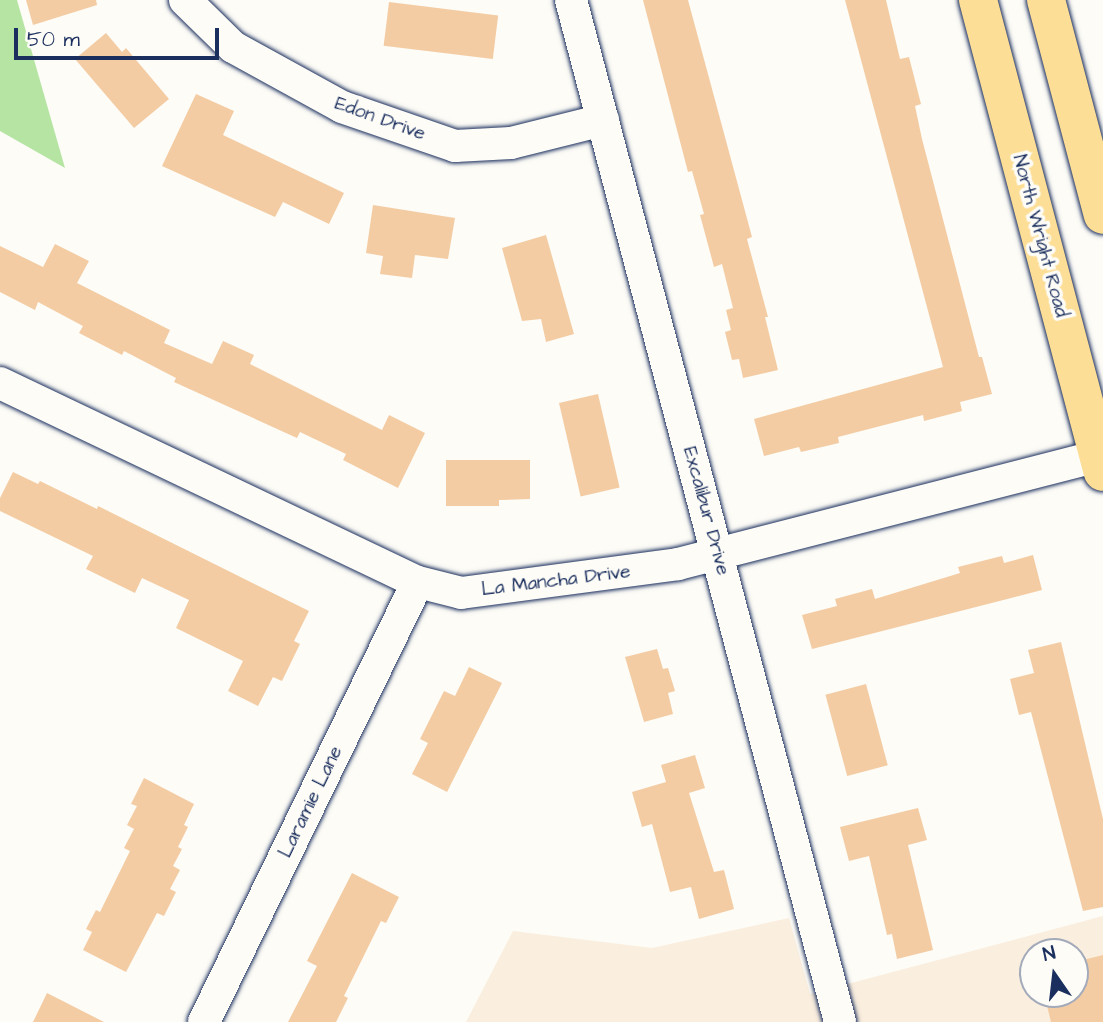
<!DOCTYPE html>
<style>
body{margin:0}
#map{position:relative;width:1103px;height:1022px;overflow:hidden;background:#fdfcf7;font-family:"Architects Daughter",sans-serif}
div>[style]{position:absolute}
.built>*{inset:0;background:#faeede}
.green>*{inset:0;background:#b6e5a3}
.building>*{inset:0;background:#f4cca3;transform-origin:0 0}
.roads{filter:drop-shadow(0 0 2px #1b2f5e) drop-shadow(0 0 2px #1b2f5e)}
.minor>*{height:32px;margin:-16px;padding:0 16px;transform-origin:16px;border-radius:16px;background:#fdfcf7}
.major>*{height:38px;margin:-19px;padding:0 19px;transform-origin:19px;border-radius:19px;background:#fdde96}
span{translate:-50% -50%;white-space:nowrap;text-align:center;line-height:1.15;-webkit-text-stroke:7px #fdfcf7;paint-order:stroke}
.street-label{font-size:19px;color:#1b2f5e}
.north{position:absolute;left:1019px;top:938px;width:70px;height:70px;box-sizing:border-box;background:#fdfcf7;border:2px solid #a3aaba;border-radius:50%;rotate:346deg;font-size:19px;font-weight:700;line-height:28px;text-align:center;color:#1b2f5e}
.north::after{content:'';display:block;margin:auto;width:24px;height:32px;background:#1b2f5e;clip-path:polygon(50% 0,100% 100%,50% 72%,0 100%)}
.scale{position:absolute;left:14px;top:28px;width:205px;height:32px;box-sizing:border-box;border:4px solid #1b2f5e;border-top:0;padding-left:9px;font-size:21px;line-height:24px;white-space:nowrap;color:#1b2f5e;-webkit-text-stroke:5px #fdfcf7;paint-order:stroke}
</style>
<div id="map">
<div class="built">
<div style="clip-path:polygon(evenodd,1103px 916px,1103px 1022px,466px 1022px,513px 931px,652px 948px,789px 918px,810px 994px,1103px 916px,1033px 952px,1075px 952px,1075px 994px,1033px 994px,1033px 952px)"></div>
</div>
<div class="green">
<div style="clip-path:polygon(0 0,17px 0,65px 168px,0 131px)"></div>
</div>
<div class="building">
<div style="clip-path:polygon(26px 0,96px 0,97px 5px,33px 25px)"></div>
<div style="clip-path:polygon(643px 0,688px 0,752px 237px,747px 239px,768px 317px,765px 317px,778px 370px,743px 378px,739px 359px,732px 360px,725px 332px,731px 330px,726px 310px,733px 308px,722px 264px,714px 267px,700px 215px,704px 214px,692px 171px,688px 172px)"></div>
<div style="clip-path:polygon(845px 0,886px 0,900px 59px,909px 57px,921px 104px,915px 106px,922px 139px,979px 357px,982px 357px,992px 394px,960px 402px,962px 411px,924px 421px,923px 415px,838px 437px,839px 443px,801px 452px,799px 447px,764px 456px,754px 419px,943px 367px)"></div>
<div style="left:389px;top:2px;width:110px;height:44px;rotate:7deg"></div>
<div style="clip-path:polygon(106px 33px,122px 52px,126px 48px,169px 99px,134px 128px,75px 59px)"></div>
<div style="clip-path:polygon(196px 94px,234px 111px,223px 135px,344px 193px,329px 224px,283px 202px,275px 217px,162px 166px)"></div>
<div style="clip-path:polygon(373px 205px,455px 218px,448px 259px,415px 255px,412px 278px,380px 274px,383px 256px,366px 253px)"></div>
<div style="clip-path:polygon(546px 235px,574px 334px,546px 342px,541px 319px,522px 321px,502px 248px)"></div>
<div style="clip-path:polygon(55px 244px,89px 261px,77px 283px,170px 330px,164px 343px,212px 364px,223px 341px,254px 355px,250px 364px,382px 430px,389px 415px,425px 433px,398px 488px,343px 460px,346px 454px,300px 432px,297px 438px,174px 382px,176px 378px,124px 351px,122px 355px,79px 333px,83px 326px,38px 302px,35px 310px,0 292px,0 246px,43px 267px)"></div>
<div style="left:598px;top:394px;width:96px;height:40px;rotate:77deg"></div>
<div style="clip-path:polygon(446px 460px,530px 460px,530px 499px,499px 500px,499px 506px,446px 506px)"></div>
<div style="clip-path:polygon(13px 472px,38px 484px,40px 481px,97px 509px,98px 506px,309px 611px,294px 641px,300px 644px,282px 681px,273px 677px,258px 706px,228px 691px,243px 661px,176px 628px,189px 600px,142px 578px,135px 593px,86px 569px,93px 556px,0 511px,0 498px)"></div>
<div style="clip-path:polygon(1033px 555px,1042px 590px,812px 649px,802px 615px,837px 606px,835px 599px,872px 589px,875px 599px,960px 573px,958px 567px,1002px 556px,1004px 563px)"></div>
<div style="clip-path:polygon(1061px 642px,1103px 819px,1103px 907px,1083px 911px,1031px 712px,1019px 715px,1010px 679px,1034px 673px,1028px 650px)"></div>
<div style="clip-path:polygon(657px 649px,663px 669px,668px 668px,675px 691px,668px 693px,673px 714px,644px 722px,625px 657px)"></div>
<div style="clip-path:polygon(469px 667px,502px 683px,447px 792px,412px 774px,428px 743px,420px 739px,444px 691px,455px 696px)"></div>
<div style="left:866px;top:684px;width:84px;height:42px;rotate:75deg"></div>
<div style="clip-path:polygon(695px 755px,705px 788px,689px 793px,714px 872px,724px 870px,734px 909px,699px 919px,691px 887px,670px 892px,652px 824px,642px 827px,632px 792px,666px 782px,661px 765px)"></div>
<div style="clip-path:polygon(144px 778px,194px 804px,184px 825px,188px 827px,178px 847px,182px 849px,173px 866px,180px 870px,170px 889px,176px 892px,164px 916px,157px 913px,126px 972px,83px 950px,92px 932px,86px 929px,96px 910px,100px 912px,130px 851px,124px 848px,134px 829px,127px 825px,137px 806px,131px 804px)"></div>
<div style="clip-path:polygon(918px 808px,927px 840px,908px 845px,933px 950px,897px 959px,892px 934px,887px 935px,869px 856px,849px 861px,840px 827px)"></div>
<div style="clip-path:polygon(352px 873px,399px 897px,386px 923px,381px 921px,344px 996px,348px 998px,336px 1022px,288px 1022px,317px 966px,307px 961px)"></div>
<div style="clip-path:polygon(1103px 955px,1103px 1022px,1051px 1022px,1044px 994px,1075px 994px,1075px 962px)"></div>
<div style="clip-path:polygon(47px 993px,104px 1022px,33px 1022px)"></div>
</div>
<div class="roads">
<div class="minor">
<div style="left:185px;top:0;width:67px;rotate:44.4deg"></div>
<div style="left:233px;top:47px;width:124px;rotate:28.8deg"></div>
<div style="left:342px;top:107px;width:120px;rotate:19deg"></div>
<div style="left:455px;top:146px;width:56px;rotate:-3.1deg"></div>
<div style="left:511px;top:143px;width:95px;rotate:-14deg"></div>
<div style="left:571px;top:0;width:1057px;rotate:75.25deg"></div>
<div style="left:0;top:383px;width:463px;rotate:25.5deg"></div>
<div style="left:418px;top:582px;width:44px;rotate:14.3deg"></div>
<div style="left:461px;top:593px;width:219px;rotate:-7.6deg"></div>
<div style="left:678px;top:564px;width:439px;rotate:-14.4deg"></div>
<div style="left:204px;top:1022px;width:489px;rotate:-64.1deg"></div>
</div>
<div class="major">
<div style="left:978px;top:0;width:488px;rotate:75.2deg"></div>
<div style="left:1046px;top:0;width:222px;rotate:75.2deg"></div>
</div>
</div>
<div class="street-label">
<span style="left:380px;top:119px;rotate:20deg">Edon Drive</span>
<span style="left:1040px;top:236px;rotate:75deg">North Wright Road</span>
<span style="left:706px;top:511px;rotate:75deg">Excalibur Drive</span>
<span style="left:556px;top:581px;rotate:-7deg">La Mancha Drive</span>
<span style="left:311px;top:802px;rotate:-64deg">Laramie Lane</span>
</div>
<div class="north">N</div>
<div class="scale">50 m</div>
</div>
